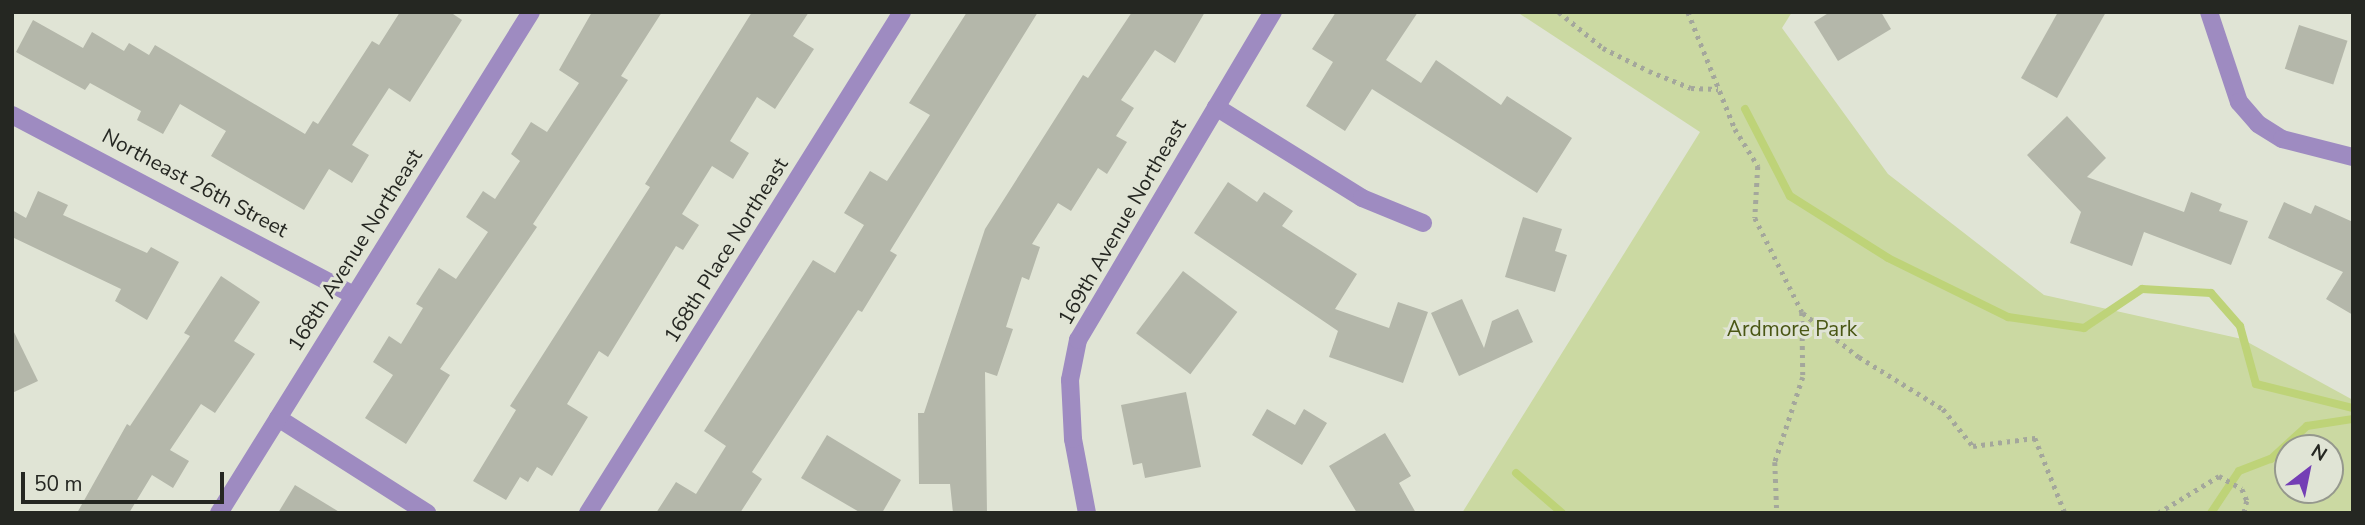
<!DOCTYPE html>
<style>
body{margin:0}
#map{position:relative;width:2365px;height:525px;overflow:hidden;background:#e0e4d5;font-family:"Nunito Sans",sans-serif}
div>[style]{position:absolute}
.green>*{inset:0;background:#cbd9a2}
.stream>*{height:8px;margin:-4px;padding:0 4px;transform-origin:4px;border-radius:4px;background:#bed378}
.building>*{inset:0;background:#b4b7aa;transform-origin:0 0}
.path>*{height:4.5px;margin-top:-2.25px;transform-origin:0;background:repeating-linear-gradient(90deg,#a4a79c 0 3.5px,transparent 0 8.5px)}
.street>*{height:18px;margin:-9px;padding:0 9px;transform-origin:9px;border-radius:9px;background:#9e8bc1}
span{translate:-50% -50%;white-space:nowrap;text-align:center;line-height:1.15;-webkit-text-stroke:6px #e0e4d5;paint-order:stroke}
.street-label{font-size:21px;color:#252722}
.park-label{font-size:21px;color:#4a5715}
.frame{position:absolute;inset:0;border:14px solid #252722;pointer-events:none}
.north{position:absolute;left:2274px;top:434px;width:70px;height:70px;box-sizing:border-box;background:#e0e4d5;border:2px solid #95988d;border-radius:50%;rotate:32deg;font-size:19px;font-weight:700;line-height:28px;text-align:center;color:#252722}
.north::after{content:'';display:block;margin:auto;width:24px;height:32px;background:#743eb5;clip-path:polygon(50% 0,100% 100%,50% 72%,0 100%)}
.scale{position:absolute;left:21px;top:472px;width:203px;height:32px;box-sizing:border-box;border:4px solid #252722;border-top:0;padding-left:9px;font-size:21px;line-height:24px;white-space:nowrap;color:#252722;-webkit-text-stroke:5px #e0e4d5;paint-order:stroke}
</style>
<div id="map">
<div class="green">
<div style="clip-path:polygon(evenodd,1517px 12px,1792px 12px,1782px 28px,1888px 174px,2044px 295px,2242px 339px,2353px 400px,2353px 513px,1462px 513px,1700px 132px,1517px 12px,2288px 448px,2330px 448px,2330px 490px,2288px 490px,2288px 448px)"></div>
</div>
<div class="stream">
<div style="left:1745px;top:109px;width:98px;rotate:62.7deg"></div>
<div style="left:1790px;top:196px;width:116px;rotate:32.3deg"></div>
<div style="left:1888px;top:258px;width:134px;rotate:26.2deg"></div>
<div style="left:2008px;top:317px;width:77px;rotate:8.2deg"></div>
<div style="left:2084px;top:328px;width:70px;rotate:-33.9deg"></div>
<div style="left:2142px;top:289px;width:69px;rotate:3.3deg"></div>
<div style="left:2211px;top:293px;width:44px;rotate:48.7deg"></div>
<div style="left:2240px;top:326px;width:60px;rotate:74.6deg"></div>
<div style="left:2256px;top:384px;width:100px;rotate:13.9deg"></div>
<div style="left:1516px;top:473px;width:61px;rotate:41deg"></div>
<div style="left:2211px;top:513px;width:50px;rotate:-56.3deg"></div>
<div style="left:2239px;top:471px;width:34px;rotate:-21deg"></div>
<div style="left:2271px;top:459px;width:49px;rotate:-42.5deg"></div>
<div style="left:2307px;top:426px;width:47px;rotate:-8.7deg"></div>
</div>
<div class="building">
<div style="clip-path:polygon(400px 12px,450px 12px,462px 20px,410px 102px,389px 88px,352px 145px,369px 155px,352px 183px,329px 169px,304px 210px,211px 156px,226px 131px,180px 104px,163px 134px,137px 120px,141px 111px,90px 83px,85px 90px,16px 52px,33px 20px,83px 48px,92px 32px,124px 51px,129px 43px,149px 55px,155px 45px,305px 134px,313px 121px,318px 124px,372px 41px,379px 45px)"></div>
<div style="clip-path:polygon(592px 12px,662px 12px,621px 76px,628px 80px,533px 224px,537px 227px,440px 369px,450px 375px,406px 444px,365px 418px,393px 375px,373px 362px,389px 336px,401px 344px,423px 308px,416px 304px,439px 268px,456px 279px,488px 232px,466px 217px,483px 191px,495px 199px,520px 161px,511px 154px,531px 122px,547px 132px,579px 83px,559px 70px)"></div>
<div style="clip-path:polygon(752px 12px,809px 12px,793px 36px,814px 49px,775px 109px,757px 97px,730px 141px,749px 153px,733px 179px,712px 166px,682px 214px,699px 225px,683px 250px,676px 246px,608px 357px,599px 351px,567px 404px,588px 417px,552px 476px,537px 467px,528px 482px,520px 477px,506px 500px,473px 481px,516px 410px,510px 406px,650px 187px,645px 184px)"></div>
<div style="clip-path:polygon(967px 12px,1038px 12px,890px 251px,897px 255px,862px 312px,858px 310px,752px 472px,762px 479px,740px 513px,656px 513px,676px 482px,696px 494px,726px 446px,704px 431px,813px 260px,835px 273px,864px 225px,844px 213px,870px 171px,887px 181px,930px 115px,909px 103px)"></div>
<div style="clip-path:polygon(1132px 12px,1205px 12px,1175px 63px,1155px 50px,1121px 100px,1134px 108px,1116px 136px,1127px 142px,1107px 174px,1098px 168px,1071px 211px,1058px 203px,1032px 244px,1040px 247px,1029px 280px,1022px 277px,1006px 327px,1013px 329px,997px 376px,985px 372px,987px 513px,953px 513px,950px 484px,919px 484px,918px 413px,924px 413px,985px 229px,1083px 75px,1088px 78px)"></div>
<div style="clip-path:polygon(1336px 12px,1418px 12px,1386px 60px,1421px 83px,1436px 60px,1501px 105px,1507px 96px,1572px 138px,1537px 193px,1372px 89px,1345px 131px,1306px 106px,1333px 62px,1312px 49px)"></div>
<div style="clip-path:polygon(1830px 12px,1881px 12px,1891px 29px,1838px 61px,1814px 22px)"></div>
<div style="clip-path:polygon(2058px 12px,2106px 12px,2057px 98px,2021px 78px)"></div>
<div style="left:2299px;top:25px;width:51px;height:46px;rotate:18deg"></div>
<div style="clip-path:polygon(2067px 116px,2106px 158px,2087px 177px,2184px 212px,2191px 192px,2222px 204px,2219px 211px,2248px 221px,2231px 265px,2144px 232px,2132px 266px,2070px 243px,2081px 212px,2027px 155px)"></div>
<div style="clip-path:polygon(1228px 182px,1257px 202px,1264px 192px,1293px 211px,1282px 226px,1357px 274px,1335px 309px,1389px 328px,1398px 302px,1428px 312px,1403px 383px,1329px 357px,1338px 331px,1194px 233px)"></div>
<div style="clip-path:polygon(38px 191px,68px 205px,63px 215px,147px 253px,151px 247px,179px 262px,147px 320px,115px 301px,121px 289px,12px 237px,12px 210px,26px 218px)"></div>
<div style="clip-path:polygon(2284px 202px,2311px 214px,2315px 205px,2353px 222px,2353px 315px,2326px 299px,2343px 272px,2268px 238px)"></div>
<div style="clip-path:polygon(1523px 217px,1562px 229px,1555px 251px,1567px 255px,1555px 292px,1505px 277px)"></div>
<div style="left:1183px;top:271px;width:68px;height:78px;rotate:37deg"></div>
<div style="clip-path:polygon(221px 276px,260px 302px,234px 341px,255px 354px,215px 413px,201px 404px,170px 450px,189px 461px,173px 488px,152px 475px,129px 513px,77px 513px,127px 424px,130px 426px,190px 336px,184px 333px)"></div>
<div style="clip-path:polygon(1462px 299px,1484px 348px,1492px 321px,1518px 309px,1533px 342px,1459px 376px,1431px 313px)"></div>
<div style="clip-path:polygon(12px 328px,38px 381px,12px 393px)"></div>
<div style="clip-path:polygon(1186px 392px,1201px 467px,1145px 478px,1142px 463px,1133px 465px,1121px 405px)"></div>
<div style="clip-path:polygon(1267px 409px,1295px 425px,1304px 409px,1327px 423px,1302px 465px,1252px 435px)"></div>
<div style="clip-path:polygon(1385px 433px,1411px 476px,1399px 483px,1416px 513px,1357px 513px,1329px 466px)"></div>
<div style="clip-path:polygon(827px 435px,901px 480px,882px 513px,861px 513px,801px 478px)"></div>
<div style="clip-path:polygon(295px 485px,341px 513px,278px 513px)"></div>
</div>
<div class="path">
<div style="left:1559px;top:12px;width:57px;rotate:39.3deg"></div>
<div style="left:1603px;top:48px;width:51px;rotate:26.6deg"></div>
<div style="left:1649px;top:71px;width:45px;rotate:22deg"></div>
<div style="left:1691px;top:88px;width:27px;rotate:2deg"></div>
<div style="left:1688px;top:12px;width:126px;rotate:68.1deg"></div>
<div style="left:1735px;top:129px;width:44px;rotate:58.1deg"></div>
<div style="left:1758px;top:166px;width:52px;rotate:93.3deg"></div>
<div style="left:1755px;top:218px;width:105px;rotate:63.4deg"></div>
<div style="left:1802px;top:312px;width:65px;rotate:89.1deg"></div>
<div style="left:1803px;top:377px;width:89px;rotate:108.2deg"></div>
<div style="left:1775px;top:462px;width:51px;rotate:87.8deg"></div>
<div style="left:1803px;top:313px;width:71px;rotate:38.2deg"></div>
<div style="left:1859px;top:357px;width:99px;rotate:31.8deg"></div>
<div style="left:1943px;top:409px;width:48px;rotate:51deg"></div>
<div style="left:1973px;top:446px;width:63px;rotate:-7.4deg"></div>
<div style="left:2035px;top:438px;width:81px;rotate:68.2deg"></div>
<div style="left:2158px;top:513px;width:71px;rotate:-31.2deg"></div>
<div style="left:2219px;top:476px;width:26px;rotate:29deg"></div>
<div style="left:2242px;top:489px;width:13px;rotate:67deg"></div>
<div style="left:2247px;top:501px;width:12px;rotate:104deg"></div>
</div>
<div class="street">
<div style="left:2209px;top:12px;width:95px;rotate:71.6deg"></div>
<div style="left:2239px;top:102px;width:29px;rotate:49deg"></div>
<div style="left:2258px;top:124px;width:28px;rotate:32deg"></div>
<div style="left:2282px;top:139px;width:73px;rotate:14.2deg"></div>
<div style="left:1216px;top:107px;width:172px;rotate:31.9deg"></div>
<div style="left:1362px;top:198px;width:66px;rotate:22.3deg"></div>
<div style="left:12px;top:115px;width:386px;rotate:27.8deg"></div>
<div style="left:278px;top:418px;width:177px;rotate:32.5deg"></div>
<div style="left:219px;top:513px;width:590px;rotate:-58.09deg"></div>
<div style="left:588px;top:513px;width:591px;rotate:-57.92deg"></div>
<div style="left:1087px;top:513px;width:75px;rotate:-100.7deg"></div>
<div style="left:1073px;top:439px;width:59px;rotate:-92.9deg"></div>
<div style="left:1070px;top:380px;width:41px;rotate:-78.7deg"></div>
<div style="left:1078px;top:340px;width:382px;rotate:-59.3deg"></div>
</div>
<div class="street-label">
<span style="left:195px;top:183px;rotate:28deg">Northeast 26th Street</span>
<span style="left:1122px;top:222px;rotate:-60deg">169th Avenue Northeast</span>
<span style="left:355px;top:250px;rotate:-58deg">168th Avenue Northeast</span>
<span style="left:726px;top:250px;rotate:-58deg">168th Place Northeast</span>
</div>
<div class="park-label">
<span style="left:1792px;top:329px">Ardmore Park</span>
</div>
<div class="frame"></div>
<div class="north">N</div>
<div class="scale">50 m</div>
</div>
